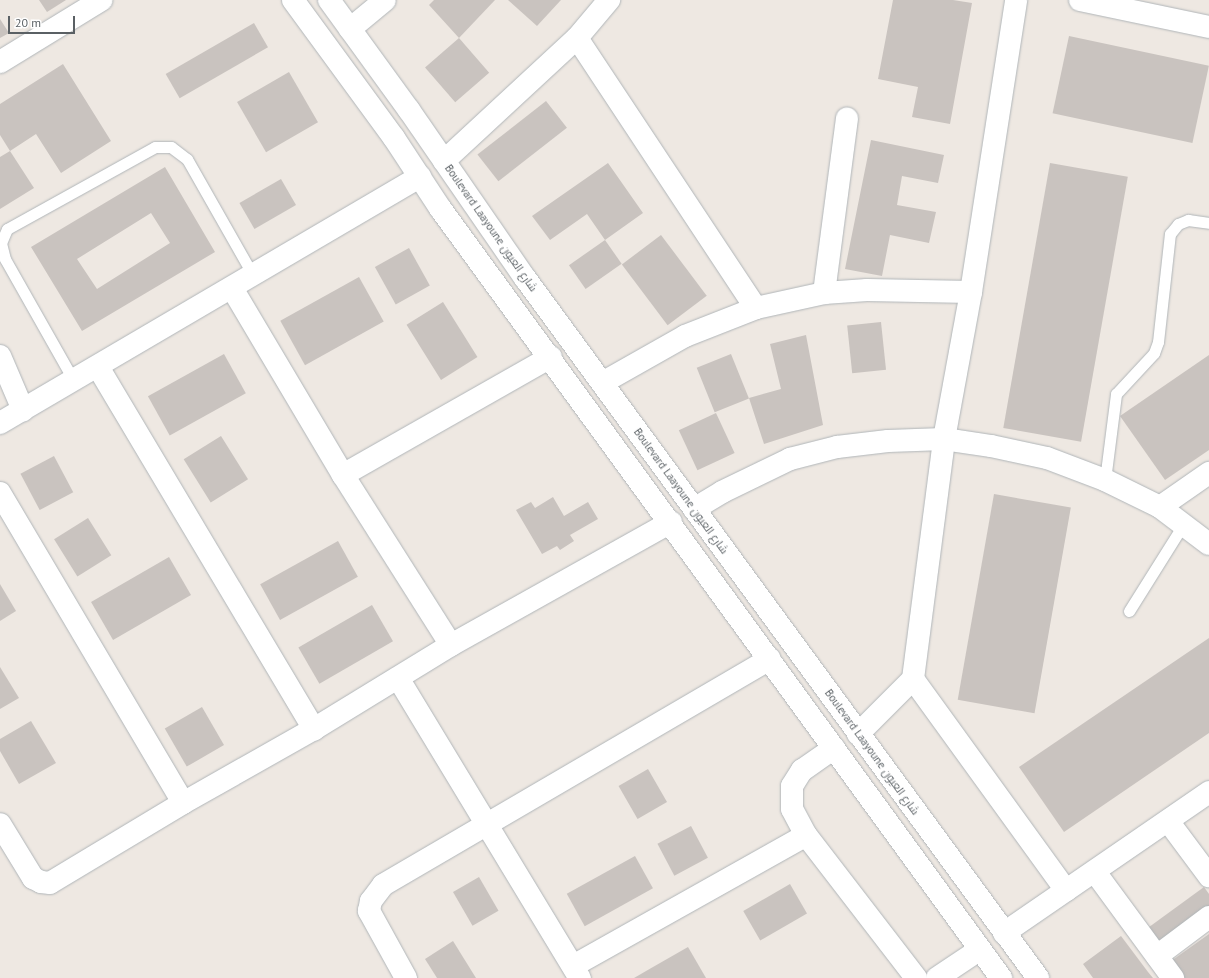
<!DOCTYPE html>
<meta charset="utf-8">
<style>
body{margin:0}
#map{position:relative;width:1209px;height:978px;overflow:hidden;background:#eee8e2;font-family:"PT Sans",Cairo,sans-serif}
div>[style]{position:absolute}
.building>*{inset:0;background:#c9c3bf;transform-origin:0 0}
.roads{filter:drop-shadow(0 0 1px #b0b5b8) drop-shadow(0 0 1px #b0b5b8)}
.service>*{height:11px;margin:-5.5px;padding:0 5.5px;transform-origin:5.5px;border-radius:5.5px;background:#fff}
.minor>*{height:22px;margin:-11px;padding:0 11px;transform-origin:11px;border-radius:11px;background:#fff}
.tertiary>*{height:22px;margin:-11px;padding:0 11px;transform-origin:11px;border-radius:11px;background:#fff}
span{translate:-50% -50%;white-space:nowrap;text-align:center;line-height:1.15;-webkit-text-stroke:3.5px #fff;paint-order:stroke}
.street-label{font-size:11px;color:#5a6064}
.scale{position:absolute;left:8px;top:16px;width:67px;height:18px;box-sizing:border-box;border:2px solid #5a6064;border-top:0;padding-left:5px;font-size:12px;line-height:14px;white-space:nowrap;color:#5a6064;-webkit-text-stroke:3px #fff;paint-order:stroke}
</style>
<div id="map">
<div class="building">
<div style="clip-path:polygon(39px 0,66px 0,47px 12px)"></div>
<div style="clip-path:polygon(434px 0,495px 0,459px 38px,429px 5px)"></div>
<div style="clip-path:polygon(508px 0,561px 0,537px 26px)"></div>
<div style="clip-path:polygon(893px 0,953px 0,972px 3px,950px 124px,912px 117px,918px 87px,878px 79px)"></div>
<div style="clip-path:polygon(0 19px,9px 33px,0 38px)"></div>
<div style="left:254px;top:23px;width:28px;height:102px;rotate:60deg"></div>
<div style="left:1069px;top:36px;width:143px;height:79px;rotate:12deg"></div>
<div style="left:459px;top:38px;width:46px;height:45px;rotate:49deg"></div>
<div style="clip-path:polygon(63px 64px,111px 141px,61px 173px,36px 134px,10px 151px,0 135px,0 104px)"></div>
<div style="left:289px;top:72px;width:58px;height:60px;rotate:60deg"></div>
<div style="left:546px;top:101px;width:34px;height:87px;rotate:52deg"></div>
<div style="clip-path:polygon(871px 140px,944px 155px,938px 183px,902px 176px,897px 205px,936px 212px,929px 243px,890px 235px,882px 276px,845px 269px)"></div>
<div style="clip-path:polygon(10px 151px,34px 188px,0 209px,0 157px)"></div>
<div style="clip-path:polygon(608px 163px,643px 213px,605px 240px,587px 214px,550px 240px,532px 216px)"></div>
<div style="left:1050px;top:163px;width:79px;height:269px;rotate:10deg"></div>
<div style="clip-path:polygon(evenodd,165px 167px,215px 252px,82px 331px,31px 247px,165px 167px,151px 213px,170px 243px,97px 289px,77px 259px,151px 213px)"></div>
<div style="left:281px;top:179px;width:30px;height:48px;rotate:60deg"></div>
<div style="left:661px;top:235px;width:76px;height:49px;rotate:53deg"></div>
<div style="left:605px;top:240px;width:29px;height:44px;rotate:55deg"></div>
<div style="left:409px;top:248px;width:43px;height:39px;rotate:61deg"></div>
<div style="left:359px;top:277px;width:51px;height:90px;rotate:61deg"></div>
<div style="left:443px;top:302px;width:65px;height:43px;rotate:58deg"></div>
<div style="left:881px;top:322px;width:48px;height:34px;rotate:84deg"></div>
<div style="clip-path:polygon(806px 335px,823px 425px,764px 444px,749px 398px,781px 389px,770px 344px)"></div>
<div style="left:224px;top:354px;width:45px;height:87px;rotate:61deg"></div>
<div style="left:731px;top:354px;width:48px;height:37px;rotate:68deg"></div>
<div style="clip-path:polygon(1209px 355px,1209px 450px,1165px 480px,1120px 416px)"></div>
<div style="left:716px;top:413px;width:44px;height:41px;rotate:65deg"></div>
<div style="left:221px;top:436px;width:51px;height:44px;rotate:58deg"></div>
<div style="left:54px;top:456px;width:41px;height:38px;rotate:62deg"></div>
<div style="left:994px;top:494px;width:78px;height:209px;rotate:10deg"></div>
<div style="clip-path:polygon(553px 497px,564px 516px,588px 502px,598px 519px,570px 535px,574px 541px,560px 550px,557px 546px,542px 554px,516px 510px,531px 502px,535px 508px)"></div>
<div style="left:88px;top:518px;width:44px;height:40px;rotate:58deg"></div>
<div style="left:338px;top:541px;width:41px;height:89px;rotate:61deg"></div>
<div style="left:169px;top:557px;width:44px;height:90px;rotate:60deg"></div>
<div style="clip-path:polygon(0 584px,16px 611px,0 621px)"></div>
<div style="left:372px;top:605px;width:42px;height:85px;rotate:60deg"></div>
<div style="clip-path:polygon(1209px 638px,1209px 733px,1064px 832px,1019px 767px)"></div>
<div style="clip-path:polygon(0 667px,19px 698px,0 709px)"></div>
<div style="left:202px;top:707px;width:44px;height:43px;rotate:60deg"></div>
<div style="clip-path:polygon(31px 721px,56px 763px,19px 784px,0 751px,0 739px)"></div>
<div style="left:648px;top:769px;width:38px;height:34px;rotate:60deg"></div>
<div style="left:691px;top:826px;width:36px;height:38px;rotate:62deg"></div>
<div style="left:635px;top:856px;width:37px;height:78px;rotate:61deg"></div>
<div style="left:479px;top:877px;width:39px;height:30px;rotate:60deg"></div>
<div style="left:790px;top:884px;width:34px;height:54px;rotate:60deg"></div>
<div style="clip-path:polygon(1204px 887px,1209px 894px,1209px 913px,1159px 950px,1145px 930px)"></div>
<div style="clip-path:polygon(1209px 934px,1209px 978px,1177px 978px,1167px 964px)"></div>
<div style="clip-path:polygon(1121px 936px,1148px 972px,1153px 978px,1093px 978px,1083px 964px)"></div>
<div style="clip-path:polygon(453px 941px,476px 978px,437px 978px,425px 959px)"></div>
<div style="clip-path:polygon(688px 947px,706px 978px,634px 978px,653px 967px)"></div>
</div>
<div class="roads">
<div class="service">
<div style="left:74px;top:381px;width:140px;rotate:-119.5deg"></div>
<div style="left:5px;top:259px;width:16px;rotate:-104deg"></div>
<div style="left:1px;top:243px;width:15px;rotate:-67deg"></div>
<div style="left:7px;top:229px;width:169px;rotate:-29deg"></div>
<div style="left:155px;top:147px;width:16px"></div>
<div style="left:171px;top:147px;width:20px;rotate:37deg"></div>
<div style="left:187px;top:159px;width:133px;rotate:60.4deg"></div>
<div style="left:1105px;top:480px;width:87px;rotate:-82.7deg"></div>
<div style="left:1116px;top:394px;width:56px;rotate:-47.2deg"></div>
<div style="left:1154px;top:353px;width:12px;rotate:-70deg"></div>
<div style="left:1158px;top:342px;width:109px;rotate:-83.7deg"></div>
<div style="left:1170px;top:234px;width:13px;rotate:-51deg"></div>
<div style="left:1178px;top:224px;width:11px;rotate:-22deg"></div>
<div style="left:1188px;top:220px;width:21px;rotate:8deg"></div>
<div style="left:1129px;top:611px;width:102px;rotate:-57.9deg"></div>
</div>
<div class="minor">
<div style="left:1080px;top:0;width:132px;rotate:11.8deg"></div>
<div style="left:350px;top:29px;width:45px;rotate:-39.6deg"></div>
<div style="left:577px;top:38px;width:324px;rotate:56.5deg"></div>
<div style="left:0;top:62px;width:119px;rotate:-31.5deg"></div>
<div style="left:444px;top:161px;width:181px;rotate:-42.8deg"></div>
<div style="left:577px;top:38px;width:50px;rotate:-49.9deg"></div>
<div style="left:232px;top:288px;width:217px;rotate:59.3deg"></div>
<div style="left:343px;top:475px;width:201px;rotate:57.6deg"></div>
<div style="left:824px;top:293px;width:176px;rotate:-82.5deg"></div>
<div style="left:0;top:356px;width:59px;rotate:66.9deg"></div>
<div style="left:98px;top:367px;width:422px;rotate:59.2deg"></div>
<div style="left:602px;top:383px;width:95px;rotate:-29.5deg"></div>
<div style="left:685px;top:336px;width:76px;rotate:-21.5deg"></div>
<div style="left:756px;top:308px;width:70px;rotate:-12.4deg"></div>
<div style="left:824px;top:293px;width:43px;rotate:-4deg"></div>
<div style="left:867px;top:290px;width:104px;rotate:1.1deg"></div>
<div style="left:0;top:423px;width:487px;rotate:-30.4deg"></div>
<div style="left:343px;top:475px;width:239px;rotate:-29.6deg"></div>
<div style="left:0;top:493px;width:360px;rotate:59.4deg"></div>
<div style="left:183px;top:803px;width:155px;rotate:149deg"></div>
<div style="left:50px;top:883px;width:9px;rotate:-174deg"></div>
<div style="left:41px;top:882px;width:9px;rotate:-153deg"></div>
<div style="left:33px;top:878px;width:63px;rotate:-121.4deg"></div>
<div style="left:1160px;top:507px;width:60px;rotate:-34.8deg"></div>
<div style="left:694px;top:509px;width:33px;rotate:-31deg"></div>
<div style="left:722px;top:492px;width:76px;rotate:-25.9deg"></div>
<div style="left:790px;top:459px;width:49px;rotate:-14.3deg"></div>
<div style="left:837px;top:447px;width:51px;rotate:-6.7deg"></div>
<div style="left:888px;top:441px;width:56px;rotate:-2deg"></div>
<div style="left:944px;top:439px;width:48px;rotate:8.5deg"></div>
<div style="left:991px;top:446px;width:57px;rotate:12.1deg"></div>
<div style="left:1047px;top:458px;width:62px;rotate:20.8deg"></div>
<div style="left:1105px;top:480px;width:61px;rotate:26.1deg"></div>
<div style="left:1160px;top:507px;width:61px;rotate:37.1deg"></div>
<div style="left:398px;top:678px;width:351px;rotate:58.8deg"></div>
<div style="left:913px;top:679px;width:242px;rotate:-82.6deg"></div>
<div style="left:944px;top:439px;width:149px;rotate:-79.6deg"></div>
<div style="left:971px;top:292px;width:295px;rotate:-81.2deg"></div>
<div style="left:858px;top:734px;width:78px;rotate:-45deg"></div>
<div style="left:913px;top:679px;width:261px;rotate:54.1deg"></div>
<div style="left:834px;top:748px;width:39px;rotate:145deg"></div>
<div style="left:802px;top:770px;width:19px;rotate:122deg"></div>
<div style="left:792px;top:786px;width:23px;rotate:90deg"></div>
<div style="left:792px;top:809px;width:30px;rotate:62deg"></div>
<div style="left:806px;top:835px;width:180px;rotate:52.4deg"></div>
<div style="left:183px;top:803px;width:150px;rotate:-29.5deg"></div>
<div style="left:314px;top:729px;width:161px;rotate:-31.5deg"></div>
<div style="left:451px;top:645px;width:252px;rotate:-29.2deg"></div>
<div style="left:1168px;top:821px;width:69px;rotate:53.3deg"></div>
<div style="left:1095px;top:872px;width:132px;rotate:53.7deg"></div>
<div style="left:1004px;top:933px;width:249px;rotate:-34.5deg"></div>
<div style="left:1157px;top:956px;width:65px;rotate:-36.9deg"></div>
<div style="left:573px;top:966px;width:267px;rotate:-29.3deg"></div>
<div style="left:406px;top:978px;width:77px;rotate:-118.9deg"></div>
<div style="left:369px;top:911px;width:10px;rotate:-79deg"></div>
<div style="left:371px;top:901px;width:20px;rotate:-53deg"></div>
<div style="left:383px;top:885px;width:448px;rotate:-30.3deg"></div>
<div style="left:937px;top:978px;width:50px;rotate:-33.7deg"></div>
</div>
<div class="tertiary">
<div style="left:293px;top:0;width:171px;rotate:53.8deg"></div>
<div style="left:394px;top:138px;width:84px;rotate:56.7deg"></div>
<div style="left:440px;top:208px;width:953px;rotate:53.92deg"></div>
<div style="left:329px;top:0;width:136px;rotate:54deg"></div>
<div style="left:409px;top:110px;width:204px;rotate:55.4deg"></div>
<div style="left:525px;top:278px;width:868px;rotate:53.76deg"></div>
</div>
</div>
<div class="street-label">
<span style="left:491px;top:228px;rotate:55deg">Boulevard Laayoune شارع العيون</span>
<span style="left:681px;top:491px;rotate:54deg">Boulevard Laayoune شارع العيون</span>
<span style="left:872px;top:752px;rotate:54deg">Boulevard Laayoune شارع العيون</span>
</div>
<div class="scale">20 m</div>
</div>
